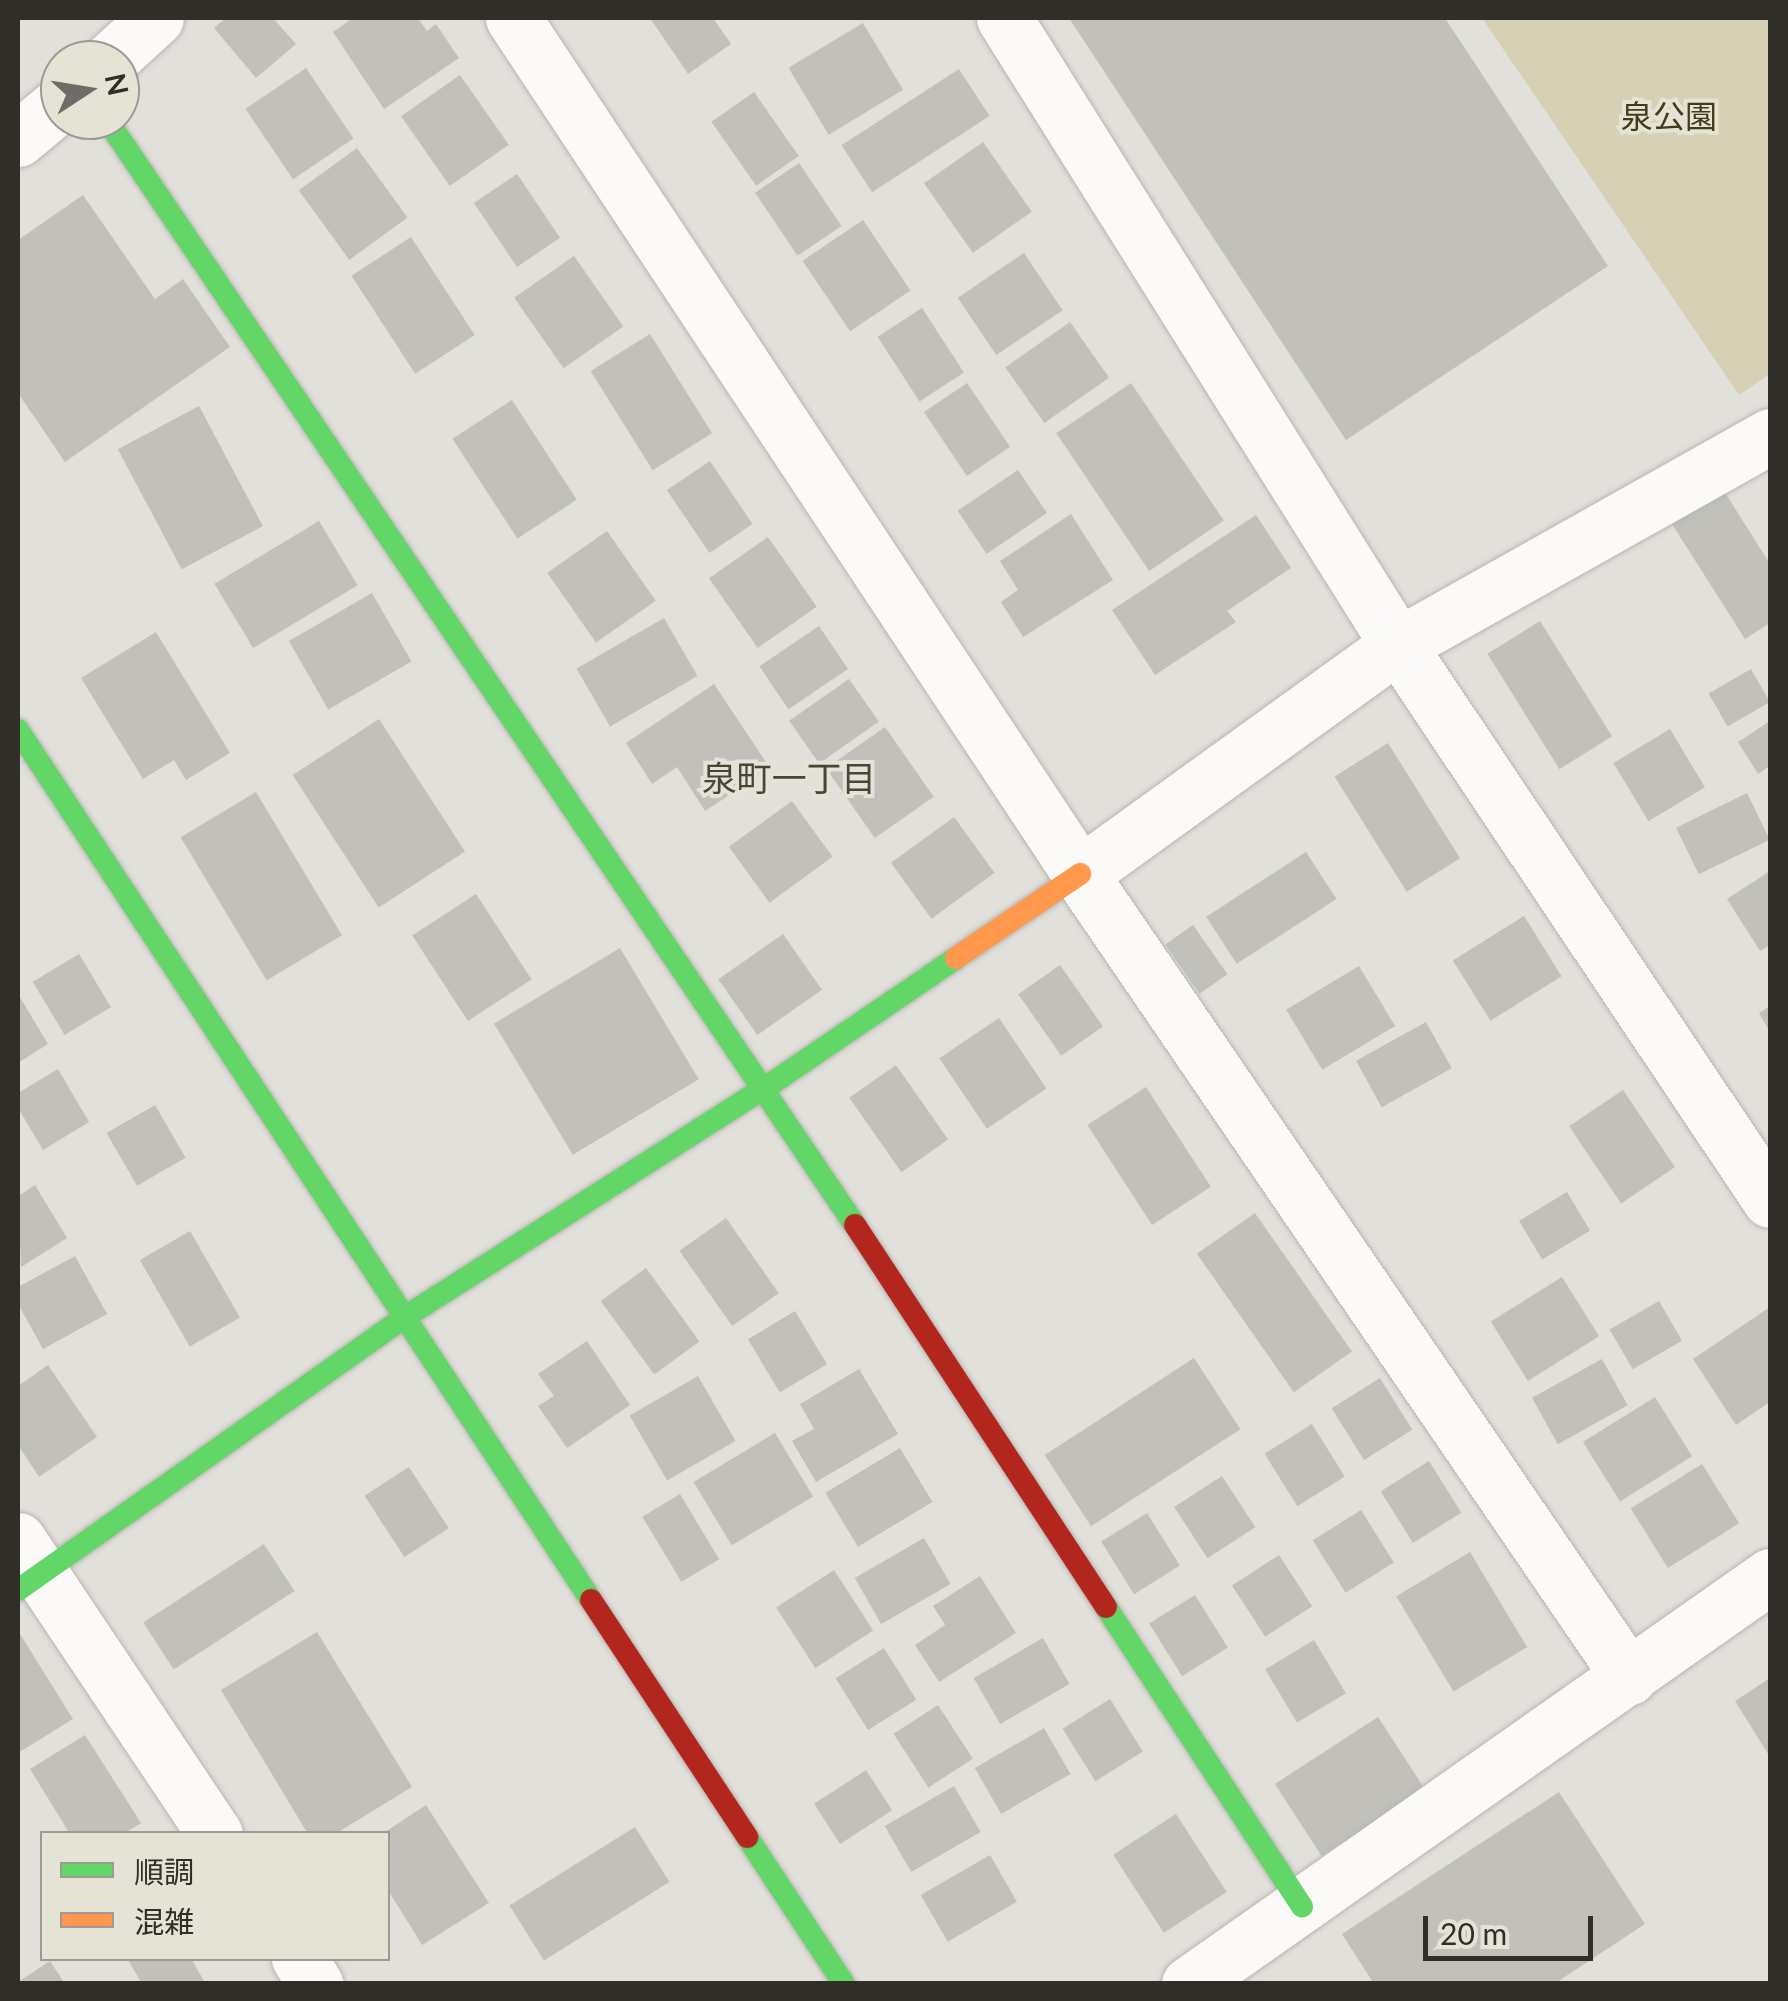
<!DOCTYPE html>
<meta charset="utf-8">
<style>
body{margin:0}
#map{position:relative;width:1788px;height:2001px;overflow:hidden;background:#e2e0da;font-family:Lato,"Noto Sans JP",sans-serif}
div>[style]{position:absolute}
.green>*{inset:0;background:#d7d0b4}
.building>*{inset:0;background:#c1c0bb;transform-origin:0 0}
.roads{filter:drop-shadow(0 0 2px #b7b5b0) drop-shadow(0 0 2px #b7b5b0)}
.street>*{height:55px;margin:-27.5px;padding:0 27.5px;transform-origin:27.5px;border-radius:27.5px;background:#fbfaf9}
.fast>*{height:22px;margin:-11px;padding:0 11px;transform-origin:11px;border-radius:11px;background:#63d668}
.slow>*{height:22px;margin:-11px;padding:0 11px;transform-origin:11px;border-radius:11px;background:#ff974d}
.jam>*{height:22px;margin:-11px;padding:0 11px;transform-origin:11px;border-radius:11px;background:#b3261e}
span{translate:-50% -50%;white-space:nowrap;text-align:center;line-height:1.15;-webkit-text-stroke:8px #e5e2d6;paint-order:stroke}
.park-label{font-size:32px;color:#433c19}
.neighbourhood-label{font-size:35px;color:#47453b}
.frame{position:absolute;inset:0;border:20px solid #2f2e29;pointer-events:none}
.legend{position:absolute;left:40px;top:1831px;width:350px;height:130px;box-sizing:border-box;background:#e5e2d6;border:2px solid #9c9a91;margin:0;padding:12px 18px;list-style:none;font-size:30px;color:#2f2e29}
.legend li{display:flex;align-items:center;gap:20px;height:50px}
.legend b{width:50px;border:2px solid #9c9a91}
.north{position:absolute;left:40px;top:40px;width:100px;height:100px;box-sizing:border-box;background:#e5e2d6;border:2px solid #9c9a91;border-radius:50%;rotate:78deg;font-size:28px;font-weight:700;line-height:40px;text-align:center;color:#2f2e29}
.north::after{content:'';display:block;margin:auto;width:35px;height:45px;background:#6e6c67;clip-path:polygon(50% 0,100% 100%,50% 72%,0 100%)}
.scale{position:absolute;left:1423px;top:1916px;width:170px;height:45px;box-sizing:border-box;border:5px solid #2f2e29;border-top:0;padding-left:12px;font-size:30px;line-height:35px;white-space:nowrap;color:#2f2e29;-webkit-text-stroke:8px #e5e2d6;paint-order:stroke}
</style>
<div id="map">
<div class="green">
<div style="clip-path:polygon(1482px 18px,1770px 18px,1770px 374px,1739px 395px)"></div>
</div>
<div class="building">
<div style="clip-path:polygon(226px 18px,273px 18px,296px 44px,256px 78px,214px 28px)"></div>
<div style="clip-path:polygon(353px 18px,418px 18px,427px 31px,436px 24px,459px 58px,384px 109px,333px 32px)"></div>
<div style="clip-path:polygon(650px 18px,713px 18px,731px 44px,688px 74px)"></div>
<div style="clip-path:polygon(1069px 18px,1445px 18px,1608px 266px,1346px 440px)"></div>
<div style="left:863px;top:23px;width:78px;height:87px;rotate:59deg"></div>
<div style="left:306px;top:68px;width:85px;height:73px;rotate:56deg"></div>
<div style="left:959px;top:69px;width:56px;height:140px;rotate:57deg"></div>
<div style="left:460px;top:75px;width:85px;height:72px;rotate:55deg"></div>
<div style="left:754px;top:92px;width:78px;height:52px;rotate:55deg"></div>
<div style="left:983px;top:142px;width:85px;height:72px;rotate:55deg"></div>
<div style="left:357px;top:148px;width:86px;height:72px;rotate:54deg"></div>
<div style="left:799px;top:163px;width:76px;height:53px;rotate:56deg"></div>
<div style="left:517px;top:174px;width:77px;height:52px;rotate:56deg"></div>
<div style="clip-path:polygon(83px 195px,155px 299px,183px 279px,230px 347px,65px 462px,18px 393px,18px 240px)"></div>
<div style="left:863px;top:220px;width:85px;height:73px;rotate:56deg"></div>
<div style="left:411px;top:237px;width:117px;height:71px;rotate:57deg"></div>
<div style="left:1024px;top:253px;width:69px;height:80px;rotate:56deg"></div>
<div style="left:574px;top:256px;width:86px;height:73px;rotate:55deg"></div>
<div style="left:922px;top:308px;width:77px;height:53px;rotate:57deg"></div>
<div style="left:1070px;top:322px;width:68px;height:79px;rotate:55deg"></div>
<div style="left:650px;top:334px;width:117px;height:70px;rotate:58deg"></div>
<div style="left:967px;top:383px;width:77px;height:52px;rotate:56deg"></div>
<div style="left:1131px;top:383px;width:166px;height:90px;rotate:56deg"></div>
<div style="left:512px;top:400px;width:119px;height:71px;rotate:57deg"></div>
<div style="left:199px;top:406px;width:136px;height:92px;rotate:62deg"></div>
<div style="left:710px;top:461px;width:76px;height:52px;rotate:56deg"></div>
<div style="left:1018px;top:470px;width:52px;height:73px;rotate:56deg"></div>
<div style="clip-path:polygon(1724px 491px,1770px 564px,1770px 623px,1745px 639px,1672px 524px)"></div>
<div style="clip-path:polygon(1071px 514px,1113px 580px,1023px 637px,1001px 602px,1018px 590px,1000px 561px)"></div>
<div style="clip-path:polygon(1256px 515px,1291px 568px,1227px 611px,1236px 622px,1155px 675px,1112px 610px)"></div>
<div style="left:319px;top:521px;width:75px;height:122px;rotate:59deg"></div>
<div style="left:607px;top:531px;width:85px;height:73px;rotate:55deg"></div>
<div style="left:768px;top:537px;width:85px;height:72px;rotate:55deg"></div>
<div style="left:372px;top:593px;width:79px;height:96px;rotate:60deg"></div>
<div style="left:664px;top:618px;width:67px;height:101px;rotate:60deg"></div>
<div style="left:1540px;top:621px;width:136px;height:62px;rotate:58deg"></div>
<div style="left:819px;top:626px;width:52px;height:72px;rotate:56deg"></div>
<div style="clip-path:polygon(156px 632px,230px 753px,186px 780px,174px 760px,143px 779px,81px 678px)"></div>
<div style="left:1751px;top:669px;width:38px;height:49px;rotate:60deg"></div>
<div style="left:849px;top:679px;width:52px;height:73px;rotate:55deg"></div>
<div style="clip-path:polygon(714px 684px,770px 768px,705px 811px,677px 767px,652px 784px,626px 743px)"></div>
<div style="left:379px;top:719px;width:158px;height:103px;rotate:57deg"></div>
<div style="clip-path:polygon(1770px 721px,1770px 766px,1758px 774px,1738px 742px)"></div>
<div style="left:885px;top:727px;width:85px;height:72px;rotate:55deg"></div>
<div style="left:1670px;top:729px;width:68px;height:66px;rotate:59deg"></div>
<div style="left:1388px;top:743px;width:136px;height:63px;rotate:58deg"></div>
<div style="left:256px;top:792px;width:167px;height:88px;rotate:59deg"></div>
<div style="left:1747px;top:793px;width:52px;height:79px;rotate:64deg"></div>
<div style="left:792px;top:801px;width:69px;height:78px;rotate:54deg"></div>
<div style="left:954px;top:817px;width:69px;height:78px;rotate:54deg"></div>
<div style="left:1306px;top:852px;width:56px;height:119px;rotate:57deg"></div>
<div style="clip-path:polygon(1770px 871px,1770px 945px,1760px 951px,1727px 899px)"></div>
<div style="left:476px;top:894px;width:102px;height:76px;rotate:57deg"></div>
<div style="left:1524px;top:916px;width:71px;height:84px;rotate:58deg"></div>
<div style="left:1193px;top:925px;width:60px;height:34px;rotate:55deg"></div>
<div style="left:783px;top:934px;width:68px;height:79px;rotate:55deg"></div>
<div style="left:620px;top:948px;width:153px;height:147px;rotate:59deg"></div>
<div style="left:79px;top:954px;width:62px;height:54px;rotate:59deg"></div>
<div style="left:1060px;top:965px;width:75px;height:51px;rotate:55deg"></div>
<div style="left:1359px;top:966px;width:70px;height:85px;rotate:59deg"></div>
<div style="clip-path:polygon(18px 994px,48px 1044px,18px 1063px)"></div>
<div style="clip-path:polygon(1770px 1006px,1770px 1032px,1759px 1013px)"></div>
<div style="left:999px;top:1018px;width:85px;height:72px;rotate:56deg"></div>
<div style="left:1426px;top:1022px;width:53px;height:80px;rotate:61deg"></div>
<div style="left:896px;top:1065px;width:91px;height:57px;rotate:55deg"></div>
<div style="clip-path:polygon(58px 1069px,89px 1122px,43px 1150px,18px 1108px,18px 1093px)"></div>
<div style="left:1146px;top:1087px;width:119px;height:70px;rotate:57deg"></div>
<div style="left:1623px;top:1090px;width:93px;height:65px;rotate:56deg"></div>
<div style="left:155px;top:1105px;width:61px;height:56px;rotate:60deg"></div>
<div style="clip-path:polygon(35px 1185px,67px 1238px,21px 1267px,18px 1196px)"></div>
<div style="left:1567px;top:1192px;width:45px;height:56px;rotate:59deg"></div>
<div style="left:1255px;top:1213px;width:169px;height:71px;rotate:55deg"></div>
<div style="left:726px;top:1218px;width:92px;height:57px;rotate:55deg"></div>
<div style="left:190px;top:1231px;width:100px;height:58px;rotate:60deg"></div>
<div style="clip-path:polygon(75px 1256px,107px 1314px,43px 1349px,18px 1304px,18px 1287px)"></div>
<div style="left:646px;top:1268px;width:91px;height:56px;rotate:54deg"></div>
<div style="left:1562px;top:1277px;width:70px;height:84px;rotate:58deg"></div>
<div style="left:1659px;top:1301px;width:46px;height:57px;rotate:60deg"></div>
<div style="clip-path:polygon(1770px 1307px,1770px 1402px,1736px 1425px,1693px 1359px)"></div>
<div style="left:795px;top:1311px;width:62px;height:55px;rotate:59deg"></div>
<div style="clip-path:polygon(587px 1341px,630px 1405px,567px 1448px,538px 1406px,554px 1396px,538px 1374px)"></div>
<div style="left:1194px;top:1358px;width:85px;height:178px;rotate:57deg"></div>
<div style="left:1602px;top:1359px;width:53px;height:80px;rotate:61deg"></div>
<div style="clip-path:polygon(48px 1365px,97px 1437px,39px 1477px,18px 1445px,18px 1386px)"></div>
<div style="clip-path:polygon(859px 1369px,898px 1434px,816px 1482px,792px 1441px,814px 1429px,800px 1404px)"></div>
<div style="left:698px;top:1376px;width:75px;height:79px;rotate:60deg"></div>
<div style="left:1380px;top:1378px;width:61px;height:57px;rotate:58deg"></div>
<div style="left:1655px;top:1397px;width:70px;height:85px;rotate:58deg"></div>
<div style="left:1312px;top:1424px;width:62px;height:56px;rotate:58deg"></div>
<div style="left:775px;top:1433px;width:74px;height:95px;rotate:59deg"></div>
<div style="left:900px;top:1448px;width:63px;height:87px;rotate:59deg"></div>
<div style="left:1429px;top:1461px;width:61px;height:57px;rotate:58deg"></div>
<div style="left:1702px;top:1464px;width:70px;height:84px;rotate:58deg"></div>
<div style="left:409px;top:1467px;width:73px;height:53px;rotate:57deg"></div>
<div style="left:1222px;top:1476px;width:61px;height:57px;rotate:57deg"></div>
<div style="left:680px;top:1494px;width:76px;height:44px;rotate:59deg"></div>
<div style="left:1361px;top:1510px;width:62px;height:57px;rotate:58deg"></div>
<div style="left:1147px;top:1513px;width:62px;height:54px;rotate:58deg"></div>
<div style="left:924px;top:1538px;width:53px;height:80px;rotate:60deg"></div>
<div style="left:264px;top:1544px;width:56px;height:144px;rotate:57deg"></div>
<div style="left:1470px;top:1552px;width:111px;height:86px;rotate:59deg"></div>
<div style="left:1279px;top:1555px;width:61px;height:56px;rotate:57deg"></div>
<div style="left:834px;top:1570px;width:72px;height:69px;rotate:57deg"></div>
<div style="clip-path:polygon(980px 1576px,1016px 1633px,939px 1682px,915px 1645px,945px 1625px,933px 1606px)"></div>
<div style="left:1195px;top:1595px;width:62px;height:54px;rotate:58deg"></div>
<div style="clip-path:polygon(317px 1632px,412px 1787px,335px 1834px,308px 1834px,221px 1690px)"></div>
<div style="clip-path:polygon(20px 1634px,73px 1719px,18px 1753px,18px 1636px)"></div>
<div style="left:1043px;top:1638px;width:53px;height:80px;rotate:60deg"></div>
<div style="left:1314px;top:1640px;width:62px;height:57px;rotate:59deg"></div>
<div style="left:884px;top:1648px;width:61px;height:57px;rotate:58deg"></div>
<div style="clip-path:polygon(1770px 1678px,1770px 1757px,1735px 1701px)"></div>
<div style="left:1110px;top:1699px;width:62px;height:56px;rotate:58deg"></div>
<div style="left:938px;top:1705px;width:64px;height:53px;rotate:57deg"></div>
<div style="left:1378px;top:1717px;width:86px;height:123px;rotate:57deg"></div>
<div style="left:1044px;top:1728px;width:53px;height:80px;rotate:60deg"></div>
<div style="clip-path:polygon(85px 1735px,141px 1823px,123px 1834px,70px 1834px,30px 1769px)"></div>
<div style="left:866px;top:1770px;width:48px;height:62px;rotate:57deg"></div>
<div style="left:954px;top:1786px;width:53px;height:80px;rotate:60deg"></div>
<div style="clip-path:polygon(1559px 1792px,1645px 1924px,1554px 1984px,1374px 1984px,1342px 1934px)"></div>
<div style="clip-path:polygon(426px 1805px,489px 1903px,422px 1945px,388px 1890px,388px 1834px,382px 1834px)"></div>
<div style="left:1176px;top:1814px;width:93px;height:75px;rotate:57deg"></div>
<div style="left:635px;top:1827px;width:65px;height:148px;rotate:58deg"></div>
<div style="left:990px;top:1855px;width:54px;height:80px;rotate:60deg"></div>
<div style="clip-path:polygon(127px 1958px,191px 1958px,204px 1981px,142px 1984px)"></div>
<div style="clip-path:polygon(50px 1961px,65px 1984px,18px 1984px,18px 1982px)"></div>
</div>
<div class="roads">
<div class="street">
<div style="left:513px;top:18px;width:1027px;rotate:56.48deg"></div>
<div style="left:1080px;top:874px;width:973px;rotate:55.64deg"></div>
<div style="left:1004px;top:18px;width:741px;rotate:57.86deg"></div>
<div style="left:1398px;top:645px;width:668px;rotate:56.17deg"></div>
<div style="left:110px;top:60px;width:62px;rotate:-42.4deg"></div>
<div style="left:18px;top:139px;width:55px;rotate:-39.8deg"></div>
<div style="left:1080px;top:874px;width:392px;rotate:-35.8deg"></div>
<div style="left:1398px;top:645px;width:427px;rotate:-29.3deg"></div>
<div style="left:18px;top:1540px;width:354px;rotate:56.2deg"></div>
<div style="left:299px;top:1958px;width:31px;rotate:58deg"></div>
<div style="left:1189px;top:1984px;width:710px;rotate:-35.08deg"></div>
</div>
<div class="fast">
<div style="left:107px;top:120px;width:1334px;rotate:55.91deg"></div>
<div style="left:18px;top:730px;width:1042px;rotate:56.63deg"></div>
<div style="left:18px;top:1590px;width:474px;rotate:-35.2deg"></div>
<div style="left:405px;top:1317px;width:427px;rotate:-32.5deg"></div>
<div style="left:765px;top:1088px;width:231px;rotate:-34.2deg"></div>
<div style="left:1106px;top:1607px;width:358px;rotate:56.8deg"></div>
<div style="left:747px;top:1837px;width:176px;rotate:56.6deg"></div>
</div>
<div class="slow">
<div style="left:956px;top:958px;width:150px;rotate:-34.1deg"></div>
</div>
<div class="jam">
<div style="left:855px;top:1225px;width:457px;rotate:56.7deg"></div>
<div style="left:591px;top:1600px;width:284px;rotate:56.6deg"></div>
</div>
</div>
<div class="park-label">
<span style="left:1669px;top:116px">泉公園</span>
</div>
<div class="neighbourhood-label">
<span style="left:789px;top:777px">泉町一丁目</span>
</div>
<div class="frame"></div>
<ul class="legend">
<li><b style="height:12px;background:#63d668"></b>順調</li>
<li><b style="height:12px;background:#ff974d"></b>混雑</li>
</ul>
<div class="north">N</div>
<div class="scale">20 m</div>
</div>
